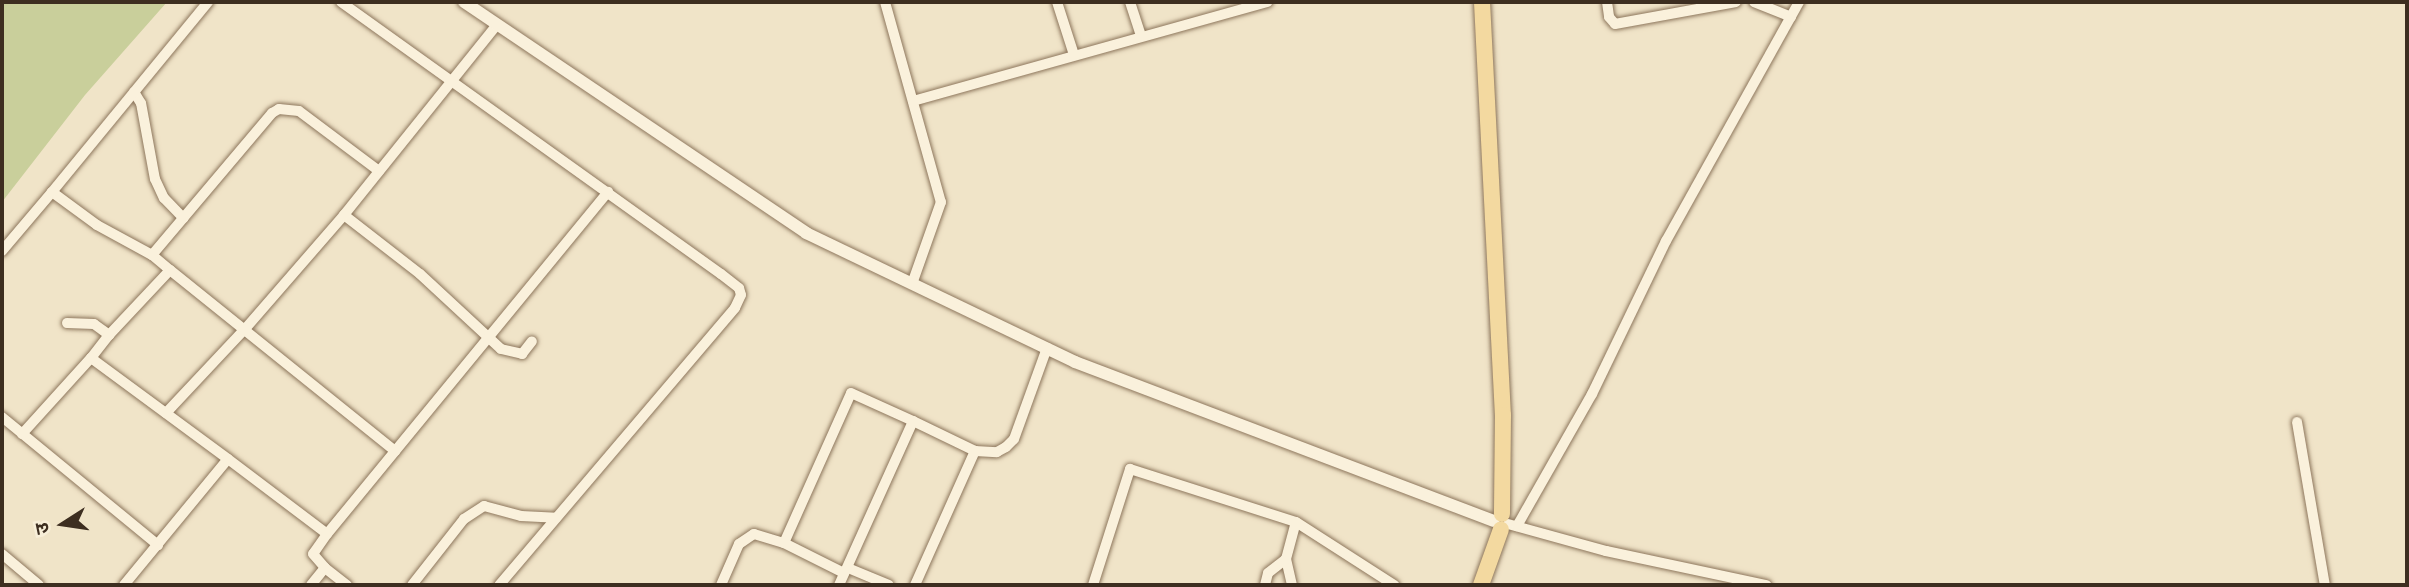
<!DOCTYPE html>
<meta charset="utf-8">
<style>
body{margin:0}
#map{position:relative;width:2409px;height:587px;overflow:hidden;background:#f0e4c8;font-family:"Crimson Pro","Noto Sans Devanagari",serif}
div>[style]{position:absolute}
.green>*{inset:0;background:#c9cf9b}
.roads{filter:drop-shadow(0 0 2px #8d765c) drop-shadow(0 0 2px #8d765c)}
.minor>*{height:10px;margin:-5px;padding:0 5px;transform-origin:5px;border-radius:5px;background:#faf1dc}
.tertiary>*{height:12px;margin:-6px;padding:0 6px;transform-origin:6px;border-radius:6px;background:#faf1dc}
.primary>*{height:16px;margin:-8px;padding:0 8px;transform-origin:8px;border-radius:8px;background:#f3d9a0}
span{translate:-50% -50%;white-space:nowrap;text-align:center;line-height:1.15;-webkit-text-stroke:6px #f7eed8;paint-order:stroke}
.frame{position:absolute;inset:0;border:4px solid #3d2e20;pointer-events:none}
.north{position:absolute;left:28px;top:489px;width:70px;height:70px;-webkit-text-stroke:5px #f7eed8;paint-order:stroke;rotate:258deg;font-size:19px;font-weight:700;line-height:28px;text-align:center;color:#3d2e20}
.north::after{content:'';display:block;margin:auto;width:24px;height:32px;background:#3d2e20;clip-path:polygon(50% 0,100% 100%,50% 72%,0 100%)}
</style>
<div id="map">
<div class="green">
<div style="clip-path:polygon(2px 2px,167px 2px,85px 95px,2px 202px)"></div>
</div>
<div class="roads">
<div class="minor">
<div style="left:341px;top:2px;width:467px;rotate:35.6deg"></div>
<div style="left:721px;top:274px;width:23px;rotate:38deg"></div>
<div style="left:739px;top:288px;width:7px;rotate:74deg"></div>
<div style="left:741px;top:295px;width:14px;rotate:115deg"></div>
<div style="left:735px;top:308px;width:364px;rotate:130.4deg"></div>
<div style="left:885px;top:2px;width:208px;rotate:74.4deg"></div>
<div style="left:941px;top:202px;width:87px;rotate:109.5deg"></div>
<div style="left:1057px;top:2px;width:56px;rotate:72.2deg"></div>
<div style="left:1130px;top:2px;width:35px;rotate:72deg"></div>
<div style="left:1607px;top:2px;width:15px;rotate:82deg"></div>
<div style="left:1609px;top:17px;width:9px;rotate:49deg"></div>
<div style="left:1615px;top:24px;width:123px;rotate:-10.3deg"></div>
<div style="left:1754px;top:2px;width:40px;rotate:22deg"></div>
<div style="left:134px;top:92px;width:13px;rotate:58deg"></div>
<div style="left:141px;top:103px;width:77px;rotate:79.6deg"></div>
<div style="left:155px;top:179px;width:21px;rotate:65deg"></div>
<div style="left:164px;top:198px;width:28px;rotate:46deg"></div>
<div style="left:913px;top:101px;width:368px;rotate:-15.6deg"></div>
<div style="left:344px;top:215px;width:96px;rotate:37.8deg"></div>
<div style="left:420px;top:274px;width:110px;rotate:42.8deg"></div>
<div style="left:501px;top:349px;width:22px;rotate:13deg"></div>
<div style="left:522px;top:354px;width:16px;rotate:-52deg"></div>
<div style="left:2px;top:251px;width:77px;rotate:-49.7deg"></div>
<div style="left:152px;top:255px;width:186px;rotate:-49.8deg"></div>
<div style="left:272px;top:113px;width:8px;rotate:-30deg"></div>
<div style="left:279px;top:109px;width:20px;rotate:6deg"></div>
<div style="left:299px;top:111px;width:100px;rotate:36.9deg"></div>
<div style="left:170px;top:270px;width:23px;rotate:-140deg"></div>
<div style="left:152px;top:255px;width:63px;rotate:-151.4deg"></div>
<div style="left:97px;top:225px;width:56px;rotate:-143.7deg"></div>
<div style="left:52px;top:192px;width:246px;rotate:-50.6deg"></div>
<div style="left:67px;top:323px;width:27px;rotate:2deg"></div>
<div style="left:94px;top:324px;width:19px;rotate:36deg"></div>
<div style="left:109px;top:335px;width:89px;rotate:-46.8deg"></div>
<div style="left:170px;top:270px;width:289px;rotate:38.8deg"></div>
<div style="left:91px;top:358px;width:29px;rotate:-52deg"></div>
<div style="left:166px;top:413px;width:115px;rotate:-46.8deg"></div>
<div style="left:245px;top:329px;width:151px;rotate:-49deg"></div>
<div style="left:344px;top:215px;width:244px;rotate:-51.2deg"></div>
<div style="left:2px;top:417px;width:202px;rotate:39.4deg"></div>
<div style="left:2297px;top:422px;width:165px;rotate:80.3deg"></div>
<div style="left:22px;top:434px;width:103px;rotate:-47.8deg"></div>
<div style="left:91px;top:358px;width:170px;rotate:36.4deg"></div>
<div style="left:1508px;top:524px;width:102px;rotate:15.4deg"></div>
<div style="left:1606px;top:551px;width:164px;rotate:12deg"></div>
<div style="left:1517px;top:526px;width:152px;rotate:-60.4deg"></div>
<div style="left:1592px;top:394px;width:170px;rotate:-64.2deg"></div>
<div style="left:1666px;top:241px;width:274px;rotate:-60.9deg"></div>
<div style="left:327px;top:534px;width:443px;rotate:-50.6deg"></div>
<div style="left:784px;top:543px;width:164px;rotate:-65.9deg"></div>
<div style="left:851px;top:393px;width:68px;rotate:24.3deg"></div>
<div style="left:2px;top:554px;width:48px;rotate:40deg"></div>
<div style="left:848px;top:568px;width:44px;rotate:22.5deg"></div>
<div style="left:124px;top:585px;width:163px;rotate:-50.5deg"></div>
<div style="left:228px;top:459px;width:124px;rotate:37.1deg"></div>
<div style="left:327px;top:534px;width:24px;rotate:125deg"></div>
<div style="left:313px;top:554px;width:18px;rotate:49deg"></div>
<div style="left:311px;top:585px;width:22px;rotate:-51deg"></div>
<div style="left:325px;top:568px;width:28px;rotate:38deg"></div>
<div style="left:412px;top:585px;width:84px;rotate:-51.8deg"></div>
<div style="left:464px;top:519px;width:24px;rotate:-33deg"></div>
<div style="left:484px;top:506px;width:38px;rotate:15deg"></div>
<div style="left:521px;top:516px;width:35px;rotate:3deg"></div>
<div style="left:721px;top:585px;width:45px;rotate:-66.3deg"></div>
<div style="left:739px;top:544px;width:18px;rotate:-34deg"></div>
<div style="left:754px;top:534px;width:31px;rotate:17deg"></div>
<div style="left:784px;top:543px;width:67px;rotate:26.6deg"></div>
<div style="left:839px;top:585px;width:180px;rotate:-65.7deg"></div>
<div style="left:913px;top:421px;width:69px;rotate:25.8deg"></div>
<div style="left:975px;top:451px;width:22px;rotate:3deg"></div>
<div style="left:997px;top:452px;width:10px;rotate:-29deg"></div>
<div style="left:1006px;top:447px;width:11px;rotate:-45deg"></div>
<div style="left:1014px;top:439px;width:97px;rotate:-70.1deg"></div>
<div style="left:915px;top:585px;width:147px;rotate:-65.9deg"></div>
<div style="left:1093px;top:585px;width:122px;rotate:-72.3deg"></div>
<div style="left:1130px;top:469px;width:174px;rotate:17.7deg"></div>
<div style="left:1296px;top:522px;width:117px;rotate:32.7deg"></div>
<div style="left:1265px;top:585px;width:12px;rotate:-76deg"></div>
<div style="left:1268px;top:573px;width:23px;rotate:-38deg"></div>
<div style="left:1292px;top:585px;width:27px;rotate:-103deg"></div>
<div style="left:1286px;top:559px;width:38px;rotate:-75deg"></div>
</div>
<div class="tertiary">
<div style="left:464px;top:2px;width:413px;rotate:34deg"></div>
<div style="left:806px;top:233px;width:298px;rotate:25.6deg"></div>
<div style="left:1075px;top:362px;width:448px;rotate:20.8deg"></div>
</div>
<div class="primary">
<div style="left:1482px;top:2px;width:414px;rotate:87.1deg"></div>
<div style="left:1503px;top:415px;width:99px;rotate:90.6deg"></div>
<div style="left:1481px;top:585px;width:59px;rotate:-70.3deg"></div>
</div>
</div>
<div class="frame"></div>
<div class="north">उ</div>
</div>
